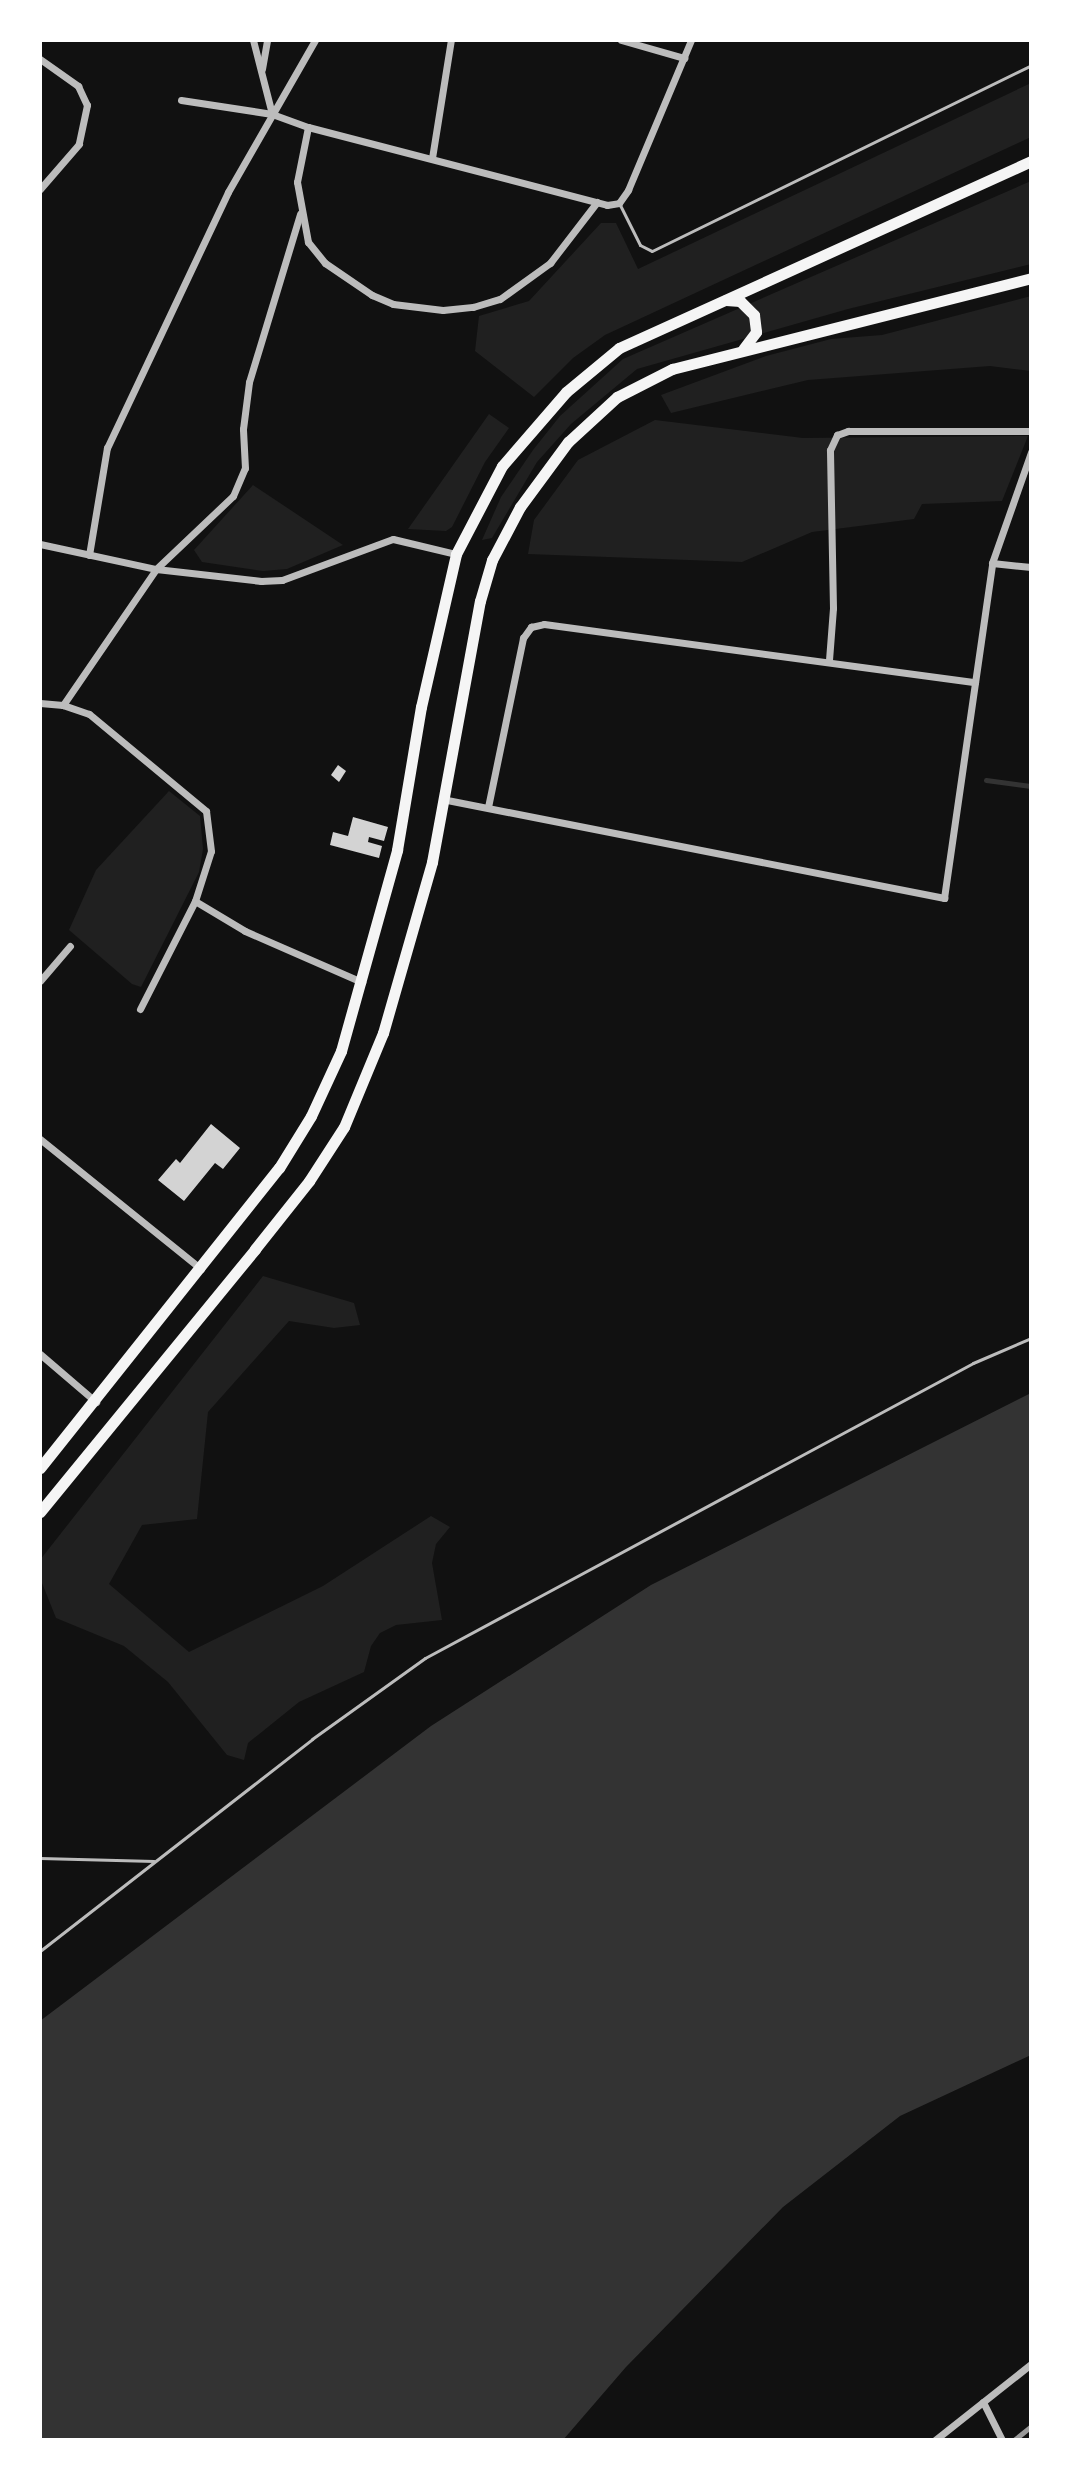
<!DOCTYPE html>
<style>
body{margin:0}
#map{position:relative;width:1071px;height:2480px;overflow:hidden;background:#111;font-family:Overpass,sans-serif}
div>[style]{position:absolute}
.green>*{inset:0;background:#202020}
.water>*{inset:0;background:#333}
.stream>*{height:5px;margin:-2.5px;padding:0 2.5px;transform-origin:2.5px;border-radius:2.5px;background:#333}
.building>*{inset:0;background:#d3d3d3}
.service>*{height:3px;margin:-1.5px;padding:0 1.5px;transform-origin:1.5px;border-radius:1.5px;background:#bcbcbc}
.minor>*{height:7px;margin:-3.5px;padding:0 3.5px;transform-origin:3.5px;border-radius:3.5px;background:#bcbcbc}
.primary>*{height:11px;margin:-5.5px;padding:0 5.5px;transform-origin:5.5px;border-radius:5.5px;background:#f5f5f5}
.rail>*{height:5px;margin:-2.5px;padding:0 2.5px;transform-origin:2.5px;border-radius:2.5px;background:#9a9a9a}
span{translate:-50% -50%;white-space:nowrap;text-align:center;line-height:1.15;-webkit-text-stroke:8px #fff;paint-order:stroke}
.frame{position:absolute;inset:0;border:42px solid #fff;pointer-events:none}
</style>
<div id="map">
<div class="green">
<div style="clip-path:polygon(1031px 83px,1031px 137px,605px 335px,573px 358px,534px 397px,475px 351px,479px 316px,529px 301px,601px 223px,616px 223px,638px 269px)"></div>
<div style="clip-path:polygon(1031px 181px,1031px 264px,848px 309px,637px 369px,571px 424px,537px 462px,492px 538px,482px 540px,501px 497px,533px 450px,560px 416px,623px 359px)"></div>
<div style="clip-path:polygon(1031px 296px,1031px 371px,990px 366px,808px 380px,671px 413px,661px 395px,766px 356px,831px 339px,882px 335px)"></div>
<div style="clip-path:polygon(489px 414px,509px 428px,485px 462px,452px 527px,446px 531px,408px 529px)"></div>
<div style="clip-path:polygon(655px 420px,803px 438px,1028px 436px,1002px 501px,922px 504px,914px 519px,812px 532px,742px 562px,528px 554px,534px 520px,578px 460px)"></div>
<div style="clip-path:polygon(253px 485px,343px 545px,287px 569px,263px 571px,202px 562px,194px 550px)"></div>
<div style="clip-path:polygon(169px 791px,200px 816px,203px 849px,199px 872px,141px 987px,132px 984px,69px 930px,96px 870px)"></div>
<div style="clip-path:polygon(263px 1276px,354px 1303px,360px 1325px,334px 1328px,289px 1321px,208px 1412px,197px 1519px,142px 1525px,109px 1584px,189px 1652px,323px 1586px,431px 1516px,450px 1527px,436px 1544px,432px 1563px,442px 1620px,396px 1625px,380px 1633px,371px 1646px,364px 1672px,299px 1702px,248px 1743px,244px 1760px,227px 1755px,168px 1682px,124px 1646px,56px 1618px,40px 1578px,40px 1560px)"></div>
</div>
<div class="water">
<div style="clip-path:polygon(1031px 1393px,1031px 2055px,900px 2116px,783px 2207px,626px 2367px,563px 2440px,40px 2440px,40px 2021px,431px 1726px,651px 1585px)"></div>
</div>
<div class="stream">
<div style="left:986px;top:780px;width:45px;rotate:7.6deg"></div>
</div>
<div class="building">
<div style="clip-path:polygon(338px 765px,346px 771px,339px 782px,331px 775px)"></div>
<div style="clip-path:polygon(353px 817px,388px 827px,384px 841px,369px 837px,368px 842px,382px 846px,379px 858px,330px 845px,333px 832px,348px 836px)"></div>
<div style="clip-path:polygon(211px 1124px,240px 1148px,223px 1169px,215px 1163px,184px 1201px,158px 1180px,176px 1159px,180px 1163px)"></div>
</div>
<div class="service">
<div style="left:619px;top:203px;width:47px;rotate:63.4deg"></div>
<div style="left:640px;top:245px;width:13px;rotate:27deg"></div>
<div style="left:652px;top:251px;width:422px;rotate:-26.1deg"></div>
<div style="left:40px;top:1858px;width:114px;rotate:1.5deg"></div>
<div style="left:40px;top:1951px;width:345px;rotate:-37.9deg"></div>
<div style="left:312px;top:1739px;width:139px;rotate:-35.6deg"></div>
<div style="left:425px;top:1658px;width:622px;rotate:-28.29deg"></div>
<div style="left:973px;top:1363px;width:63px;rotate:-23.3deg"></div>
</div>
<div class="minor">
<div style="left:253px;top:40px;width:76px;rotate:75.6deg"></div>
<div style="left:621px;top:40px;width:66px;rotate:15.9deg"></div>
<div style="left:40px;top:59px;width:47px;rotate:35.4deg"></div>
<div style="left:78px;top:86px;width:21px;rotate:65deg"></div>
<div style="left:87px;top:105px;width:40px;rotate:102deg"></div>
<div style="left:79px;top:144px;width:60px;rotate:130.9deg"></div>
<div style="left:262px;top:69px;width:29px;rotate:-80deg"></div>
<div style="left:181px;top:100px;width:92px;rotate:8.7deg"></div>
<div style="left:272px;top:114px;width:38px;rotate:20deg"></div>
<div style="left:308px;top:127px;width:309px;rotate:14.6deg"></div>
<div style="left:607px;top:205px;width:12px;rotate:-9deg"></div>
<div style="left:619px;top:203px;width:16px;rotate:-55deg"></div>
<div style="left:628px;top:190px;width:163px;rotate:-67.2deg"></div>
<div style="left:308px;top:127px;width:56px;rotate:101.3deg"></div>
<div style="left:297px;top:182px;width:61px;rotate:79.6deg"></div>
<div style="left:308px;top:242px;width:27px;rotate:51deg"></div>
<div style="left:325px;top:263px;width:57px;rotate:34.2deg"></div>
<div style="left:372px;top:295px;width:23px;rotate:23deg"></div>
<div style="left:393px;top:304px;width:50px;rotate:6.8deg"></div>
<div style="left:443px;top:310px;width:30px;rotate:-6deg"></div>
<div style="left:473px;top:307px;width:28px;rotate:-17deg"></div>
<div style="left:500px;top:299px;width:62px;rotate:-35.8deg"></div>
<div style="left:550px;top:263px;width:77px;rotate:-52.4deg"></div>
<div style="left:432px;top:158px;width:120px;rotate:-80.9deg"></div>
<div style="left:40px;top:544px;width:119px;rotate:12.2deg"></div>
<div style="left:156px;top:569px;width:106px;rotate:6.5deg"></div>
<div style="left:261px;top:581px;width:21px;rotate:-3deg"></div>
<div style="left:282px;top:580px;width:118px;rotate:-20.3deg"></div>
<div style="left:393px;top:539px;width:65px;rotate:13.4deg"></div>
<div style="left:89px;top:555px;width:109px;rotate:-80.5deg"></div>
<div style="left:107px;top:448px;width:283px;rotate:-64.7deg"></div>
<div style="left:228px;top:192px;width:175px;rotate:-60.2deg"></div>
<div style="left:992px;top:563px;width:39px;rotate:6deg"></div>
<div style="left:829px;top:660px;width:52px;rotate:-85.6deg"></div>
<div style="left:833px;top:608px;width:158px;rotate:-91.1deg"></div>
<div style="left:830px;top:450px;width:17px;rotate:-65deg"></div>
<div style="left:837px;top:435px;width:12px;rotate:-20deg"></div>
<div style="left:848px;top:431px;width:183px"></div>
<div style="left:40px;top:703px;width:23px;rotate:5deg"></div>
<div style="left:447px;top:800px;width:507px;rotate:11.15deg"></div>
<div style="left:944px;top:898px;width:338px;rotate:-81.8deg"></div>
<div style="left:992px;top:563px;width:118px;rotate:-70.6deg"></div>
<div style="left:488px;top:807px;width:173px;rotate:-78.3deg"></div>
<div style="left:523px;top:638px;width:14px;rotate:-54deg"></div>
<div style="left:531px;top:627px;width:13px;rotate:-13deg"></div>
<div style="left:544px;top:624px;width:435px;rotate:7.7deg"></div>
<div style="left:195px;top:901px;width:58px;rotate:31deg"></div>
<div style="left:245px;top:931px;width:128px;rotate:23.6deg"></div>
<div style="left:40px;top:981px;width:46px;rotate:-49.4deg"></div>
<div style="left:140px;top:1009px;width:121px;rotate:-63deg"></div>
<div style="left:195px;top:901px;width:52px;rotate:-72.3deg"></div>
<div style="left:211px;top:851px;width:40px;rotate:-97.1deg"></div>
<div style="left:206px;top:811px;width:152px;rotate:-140.3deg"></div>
<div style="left:89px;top:714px;width:28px;rotate:-161deg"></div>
<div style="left:63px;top:705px;width:165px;rotate:-55.6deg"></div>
<div style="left:156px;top:569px;width:106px;rotate:-43.5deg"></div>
<div style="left:233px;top:496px;width:30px;rotate:-67deg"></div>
<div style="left:245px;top:468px;width:39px;rotate:-93deg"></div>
<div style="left:243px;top:429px;width:47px;rotate:-82.7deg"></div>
<div style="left:249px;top:382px;width:176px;rotate:-73.1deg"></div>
<div style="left:40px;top:1139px;width:207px;rotate:38.9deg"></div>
<div style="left:40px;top:1354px;width:74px;rotate:40.6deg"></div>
<div style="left:983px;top:2402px;width:42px;rotate:63.4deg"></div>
<div style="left:935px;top:2440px;width:122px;rotate:-38.4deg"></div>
</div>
<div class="primary">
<div style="left:726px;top:300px;width:14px;rotate:4deg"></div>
<div style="left:740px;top:301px;width:20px;rotate:45deg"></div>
<div style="left:754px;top:315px;width:17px;rotate:83deg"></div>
<div style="left:756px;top:332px;width:21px;rotate:127deg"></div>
<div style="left:40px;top:1468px;width:384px;rotate:-51.5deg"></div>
<div style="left:279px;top:1168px;width:61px;rotate:-58.4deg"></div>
<div style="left:311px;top:1116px;width:72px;rotate:-65.2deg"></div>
<div style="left:341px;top:1051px;width:209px;rotate:-74.4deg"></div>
<div style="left:397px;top:850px;width:145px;rotate:-80.5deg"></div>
<div style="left:421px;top:707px;width:157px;rotate:-77.1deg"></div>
<div style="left:456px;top:554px;width:99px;rotate:-62.4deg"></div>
<div style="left:502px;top:466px;width:98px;rotate:-49.1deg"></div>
<div style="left:566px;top:392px;width:69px;rotate:-39.7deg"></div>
<div style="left:619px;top:348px;width:452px;rotate:-24.4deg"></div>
<div style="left:40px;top:1512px;width:340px;rotate:-50.7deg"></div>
<div style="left:255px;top:1249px;width:87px;rotate:-51.5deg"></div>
<div style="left:309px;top:1181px;width:64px;rotate:-57.1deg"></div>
<div style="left:344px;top:1127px;width:102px;rotate:-67.5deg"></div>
<div style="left:383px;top:1033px;width:178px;rotate:-74deg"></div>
<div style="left:432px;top:862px;width:265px;rotate:-79.6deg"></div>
<div style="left:480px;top:601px;width:43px;rotate:-73.7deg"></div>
<div style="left:492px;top:560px;width:60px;rotate:-62.2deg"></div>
<div style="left:520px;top:507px;width:81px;rotate:-53.6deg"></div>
<div style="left:568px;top:442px;width:67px;rotate:-42.6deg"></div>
<div style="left:617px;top:397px;width:62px;rotate:-27deg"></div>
<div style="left:672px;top:369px;width:370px;rotate:-14.2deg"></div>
</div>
<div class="rail">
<div style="left:1014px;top:2440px;width:22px;rotate:-39deg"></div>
</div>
<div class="frame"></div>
</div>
